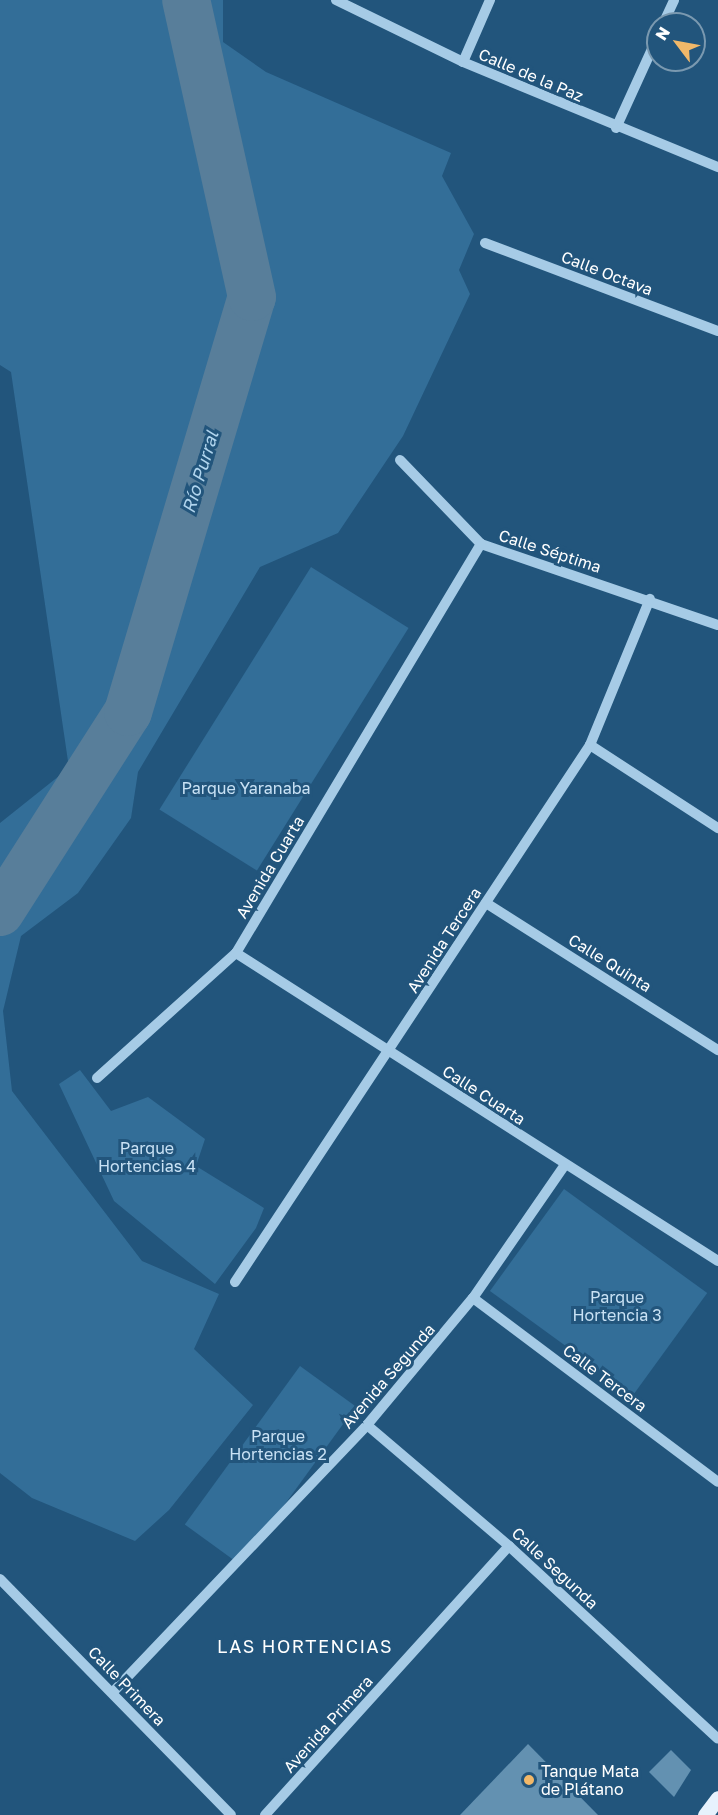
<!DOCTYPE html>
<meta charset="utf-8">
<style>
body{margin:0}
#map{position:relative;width:718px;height:1815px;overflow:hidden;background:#22557c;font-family:"Golos Text",sans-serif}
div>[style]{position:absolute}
.green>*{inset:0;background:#336e98;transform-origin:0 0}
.river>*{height:48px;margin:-24px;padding:0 24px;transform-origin:24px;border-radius:24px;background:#587e9a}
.building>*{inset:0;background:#6391b1}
.minor>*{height:10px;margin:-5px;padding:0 5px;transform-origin:5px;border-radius:5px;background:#a6cbe6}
.major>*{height:15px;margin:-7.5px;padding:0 7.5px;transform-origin:7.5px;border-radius:7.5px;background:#e7f2fd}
.dots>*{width:16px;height:16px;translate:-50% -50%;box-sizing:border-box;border:3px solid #22557c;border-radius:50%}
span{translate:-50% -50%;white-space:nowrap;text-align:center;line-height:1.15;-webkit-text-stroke:6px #22557c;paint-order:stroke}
.street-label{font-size:16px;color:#fff}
.park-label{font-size:16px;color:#c9e2f5}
.poi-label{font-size:16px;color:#fff}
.left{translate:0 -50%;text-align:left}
.water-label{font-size:18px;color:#b1d5ee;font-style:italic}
.neighbourhood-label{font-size:18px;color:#fff;letter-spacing:1.5px}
.north{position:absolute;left:646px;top:12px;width:60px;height:60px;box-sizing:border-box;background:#22557c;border:2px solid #7a99b0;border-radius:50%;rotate:302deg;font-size:16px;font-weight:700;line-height:24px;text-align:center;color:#fff}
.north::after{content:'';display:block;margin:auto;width:21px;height:27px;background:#f1b869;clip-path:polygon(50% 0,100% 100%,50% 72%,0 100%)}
</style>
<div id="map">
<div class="green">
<div style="clip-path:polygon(0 0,223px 0,223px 42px,266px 72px,451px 153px,442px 176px,474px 234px,459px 270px,470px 294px,403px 436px,338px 533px,260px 567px,138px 772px,131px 818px,78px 893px,21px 936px,3px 1011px,12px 1091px,142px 1261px,219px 1294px,194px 1349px,253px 1405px,169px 1510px,135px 1541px,32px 1498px,0 1473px,0 823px,69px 768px,11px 372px,0 365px)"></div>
<div style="left:311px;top:567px;width:115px;height:286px;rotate:32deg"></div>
<div style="clip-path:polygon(80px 1070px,111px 1111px,148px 1097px,205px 1139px,196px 1166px,264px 1208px,256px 1228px,215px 1284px,114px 1201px,59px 1084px)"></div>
<div style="left:564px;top:1189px;width:177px;height:126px;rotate:36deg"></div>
<div style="left:300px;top:1366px;width:69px;height:196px;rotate:36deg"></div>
</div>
<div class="river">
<div style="left:0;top:912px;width:237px;rotate:-57.4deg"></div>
<div style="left:128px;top:712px;width:433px;rotate:-73.4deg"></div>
<div style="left:252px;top:297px;width:304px;rotate:-102.5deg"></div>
</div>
<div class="building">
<div style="clip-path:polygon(528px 1744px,598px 1815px,460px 1815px)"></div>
<div style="clip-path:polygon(671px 1750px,691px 1770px,674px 1797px,649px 1772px)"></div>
</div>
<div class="minor">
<div style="left:336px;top:0;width:141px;rotate:26deg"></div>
<div style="left:463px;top:62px;width:276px;rotate:22.4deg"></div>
<div style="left:663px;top:24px;width:26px;rotate:-65deg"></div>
<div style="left:463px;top:62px;width:68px;rotate:-66.5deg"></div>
<div style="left:616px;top:128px;width:101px;rotate:-65.5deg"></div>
<div style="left:485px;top:243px;width:249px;rotate:20.7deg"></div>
<div style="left:400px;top:460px;width:117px;rotate:46deg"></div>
<div style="left:481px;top:544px;width:250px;rotate:18.9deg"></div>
<div style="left:590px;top:745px;width:153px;rotate:33deg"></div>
<div style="left:486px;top:903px;width:275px;rotate:32.4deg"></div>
<div style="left:236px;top:953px;width:572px;rotate:32.58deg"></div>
<div style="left:97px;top:1078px;width:187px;rotate:-42deg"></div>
<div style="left:236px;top:953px;width:477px;rotate:-59.1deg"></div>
<div style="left:235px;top:1282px;width:644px;rotate:-56.53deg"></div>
<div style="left:590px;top:745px;width:158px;rotate:-67.7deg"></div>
<div style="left:473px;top:1298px;width:306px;rotate:36.9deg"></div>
<div style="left:367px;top:1425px;width:187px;rotate:40.4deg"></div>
<div style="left:509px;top:1546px;width:284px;rotate:42.7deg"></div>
<div style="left:0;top:1579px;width:330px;rotate:45.6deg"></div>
<div style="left:113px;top:1692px;width:369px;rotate:-46.4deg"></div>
<div style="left:367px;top:1425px;width:165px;rotate:-50.2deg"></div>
<div style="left:473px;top:1298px;width:160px;rotate:-55.4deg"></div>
<div style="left:265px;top:1815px;width:363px;rotate:-47.8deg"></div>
</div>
<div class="major">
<div style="left:705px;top:1815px;width:21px;rotate:-53deg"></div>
</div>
<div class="dots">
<div style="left:529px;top:1780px;background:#f1b869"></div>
</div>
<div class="street-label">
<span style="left:531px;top:75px;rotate:23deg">Calle de la Paz</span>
<span style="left:607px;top:273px;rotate:21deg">Calle Octava</span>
<span style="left:550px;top:551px;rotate:18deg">Calle Séptima</span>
<span style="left:270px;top:867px;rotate:-59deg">Avenida Cuarta</span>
<span style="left:444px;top:940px;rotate:-57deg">Avenida Tercera</span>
<span style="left:610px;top:963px;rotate:32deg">Calle Quinta</span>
<span style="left:484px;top:1095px;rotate:33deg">Calle Cuarta</span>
<span style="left:388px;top:1376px;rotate:-49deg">Avenida Segunda</span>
<span style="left:605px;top:1378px;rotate:37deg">Calle Tercera</span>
<span style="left:555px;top:1568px;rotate:43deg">Calle Segunda</span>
<span style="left:127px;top:1686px;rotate:46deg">Calle Primera</span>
<span style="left:328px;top:1724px;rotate:-48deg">Avenida Primera</span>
</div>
<div class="park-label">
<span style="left:246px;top:788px">Parque Yaranaba</span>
<span style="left:147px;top:1157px">Parque<br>Hortencias 4</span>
<span style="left:617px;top:1306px">Parque<br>Hortencia 3</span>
<span style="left:278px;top:1445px">Parque<br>Hortencias 2</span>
</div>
<div class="poi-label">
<span class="left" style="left:541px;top:1780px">Tanque Mata<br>de Plátano</span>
</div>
<div class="water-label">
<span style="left:200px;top:472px;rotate:-73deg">Río Purral</span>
</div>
<div class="neighbourhood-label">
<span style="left:305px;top:1646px">LAS HORTENCIAS</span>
</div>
<div class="north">N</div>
</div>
